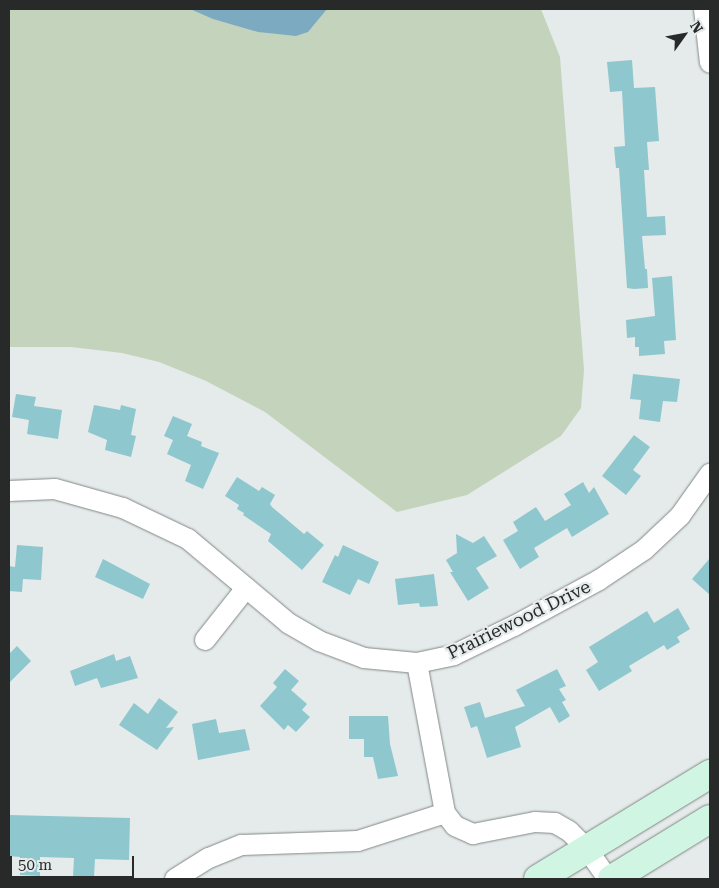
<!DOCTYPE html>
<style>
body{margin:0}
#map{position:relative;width:719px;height:888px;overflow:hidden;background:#e5ebea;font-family:"Roboto Serif",serif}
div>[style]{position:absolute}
.green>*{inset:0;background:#c4d4bc}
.water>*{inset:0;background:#7caac1}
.building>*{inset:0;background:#8ec7ce}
.roads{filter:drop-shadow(0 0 1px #818786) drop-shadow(0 0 1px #818786)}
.minor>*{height:20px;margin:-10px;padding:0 10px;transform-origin:10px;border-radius:10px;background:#fff}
.secondary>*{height:28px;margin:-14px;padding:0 14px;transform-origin:14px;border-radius:14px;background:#d0f5e3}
span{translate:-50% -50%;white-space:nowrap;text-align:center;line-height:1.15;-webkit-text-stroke:4.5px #e5ebea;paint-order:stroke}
.street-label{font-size:18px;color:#282a2a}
.frame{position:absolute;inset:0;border:10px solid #282a2a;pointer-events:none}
.north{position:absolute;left:659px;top:10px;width:50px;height:50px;-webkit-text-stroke:4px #e5ebea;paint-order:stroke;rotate:58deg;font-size:14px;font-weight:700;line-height:20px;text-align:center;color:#282a2a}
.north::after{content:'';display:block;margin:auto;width:18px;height:22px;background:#282a2a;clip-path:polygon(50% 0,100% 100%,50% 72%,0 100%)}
.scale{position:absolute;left:10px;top:856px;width:124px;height:22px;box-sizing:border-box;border:2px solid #282a2a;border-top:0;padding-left:6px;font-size:15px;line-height:18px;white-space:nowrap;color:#282a2a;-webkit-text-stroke:4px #e5ebea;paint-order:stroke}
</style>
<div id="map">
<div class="green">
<div style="clip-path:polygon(9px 9px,541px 9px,560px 57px,584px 370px,581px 408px,561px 436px,467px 495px,397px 512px,265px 412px,206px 381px,159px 362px,122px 353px,71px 347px,9px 347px)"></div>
</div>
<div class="water">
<div style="clip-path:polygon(190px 9px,327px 9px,308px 32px,296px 36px,258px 32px,213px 19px)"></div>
</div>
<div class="building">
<div style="clip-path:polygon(632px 60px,634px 88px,655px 87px,659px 141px,647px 142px,649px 170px,644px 170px,647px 217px,665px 216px,666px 235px,642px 236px,645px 269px,647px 269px,648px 288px,634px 289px,627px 288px,619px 168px,616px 168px,614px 147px,625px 146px,622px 91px,610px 92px,607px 62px)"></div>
<div style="clip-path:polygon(672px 276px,676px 340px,664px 341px,665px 354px,639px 356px,639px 347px,635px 347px,635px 337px,627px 338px,626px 320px,655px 316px,652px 278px)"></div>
<div style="clip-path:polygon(633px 374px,680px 379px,677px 402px,663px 401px,660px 422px,639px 419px,641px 400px,630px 399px)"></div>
<div style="clip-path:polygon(16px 394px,36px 397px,34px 406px,62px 410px,58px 439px,27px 434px,29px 420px,12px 417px)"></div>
<div style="clip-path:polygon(94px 405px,120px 410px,121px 405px,136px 409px,131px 435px,136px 436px,131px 457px,105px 450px,107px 440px,88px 432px)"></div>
<div style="clip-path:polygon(173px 416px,192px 424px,187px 436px,202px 442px,201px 446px,219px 453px,203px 489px,185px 481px,191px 465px,167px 454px,173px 440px,164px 436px)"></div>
<div style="clip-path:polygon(634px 435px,650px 447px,633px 470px,641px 476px,626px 495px,602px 476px)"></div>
<div style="clip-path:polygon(237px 477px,259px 491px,262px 487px,275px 495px,270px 504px,272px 507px,304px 534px,307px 531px,324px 545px,302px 570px,268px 541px,271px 534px,243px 515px,244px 513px,237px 509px,239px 505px,225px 496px)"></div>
<div style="clip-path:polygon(583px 482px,589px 493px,594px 487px,609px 514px,572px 537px,567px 528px,534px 548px,539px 557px,520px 569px,503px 540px,518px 531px,513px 522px,536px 507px,545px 521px,571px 505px,564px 494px)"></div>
<div style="clip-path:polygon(456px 534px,473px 543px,484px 536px,497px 556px,476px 568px,489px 588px,468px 601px,450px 572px,453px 572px,446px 560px,457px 553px)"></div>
<div style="clip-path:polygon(17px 545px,43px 547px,41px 580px,23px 579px,22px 592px,9px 591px,9px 566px,15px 567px)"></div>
<div style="clip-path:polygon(343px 545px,379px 562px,369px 584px,358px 579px,350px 595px,322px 582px,335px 555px,338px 557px)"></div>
<div style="clip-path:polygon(710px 558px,710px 595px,692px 579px)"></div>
<div style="clip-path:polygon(103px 559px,150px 584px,143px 599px,95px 577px)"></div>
<div style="clip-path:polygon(434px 574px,438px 606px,420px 607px,419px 603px,398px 605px,395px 579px)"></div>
<div style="clip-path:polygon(678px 608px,690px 629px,677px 637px,680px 642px,667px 650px,664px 645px,629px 666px,632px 671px,599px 691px,586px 670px,598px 662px,589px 647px,647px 611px,654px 623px)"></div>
<div style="clip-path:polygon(17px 646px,31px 661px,9px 683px,9px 654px)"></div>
<div style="clip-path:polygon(114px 654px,116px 661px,130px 656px,138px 678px,101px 688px,97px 678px,75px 686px,70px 671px)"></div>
<div style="clip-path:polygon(285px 669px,299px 681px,291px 690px,307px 704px,302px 710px,310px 717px,296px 732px,288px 725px,284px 730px,260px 706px,277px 687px,273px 683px)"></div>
<div style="clip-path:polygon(557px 669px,566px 686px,559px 689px,566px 700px,562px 702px,570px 716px,559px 723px,550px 707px,515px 727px,521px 747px,487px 758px,477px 726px,471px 728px,464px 707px,480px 702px,485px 718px,525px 706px,516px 690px)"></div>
<div style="clip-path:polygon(159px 698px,178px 712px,166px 728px,174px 727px,157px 750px,119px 725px,134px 703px,148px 714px)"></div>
<div style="clip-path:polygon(349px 716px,388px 716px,390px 744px,398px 776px,378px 779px,373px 757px,364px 757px,364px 739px,349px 739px)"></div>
<div style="clip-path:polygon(216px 719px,219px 733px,245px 729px,250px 750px,198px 760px,192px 724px)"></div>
<div style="clip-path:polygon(9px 815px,130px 818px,129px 860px,95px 859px,94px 877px,73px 877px,74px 858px,40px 857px,40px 876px,20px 875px,20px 857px,9px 856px)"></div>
</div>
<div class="roads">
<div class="minor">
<div style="left:704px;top:9px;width:54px;rotate:83.7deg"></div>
<div style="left:9px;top:491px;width:46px;rotate:-2.5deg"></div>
<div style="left:55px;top:489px;width:71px;rotate:15.6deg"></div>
<div style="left:123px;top:508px;width:72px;rotate:25.5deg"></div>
<div style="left:188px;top:539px;width:131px;rotate:40deg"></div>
<div style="left:288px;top:623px;width:36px;rotate:30deg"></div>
<div style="left:319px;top:641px;width:48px;rotate:20.7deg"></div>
<div style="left:364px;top:658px;width:53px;rotate:5.4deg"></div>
<div style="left:417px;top:663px;width:38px;rotate:-12deg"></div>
<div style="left:454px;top:655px;width:67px;rotate:-25.8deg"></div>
<div style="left:514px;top:626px;width:97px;rotate:-28.4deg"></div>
<div style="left:599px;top:580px;width:54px;rotate:-33.7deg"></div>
<div style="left:644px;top:550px;width:50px;rotate:-43.4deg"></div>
<div style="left:680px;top:516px;width:52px;rotate:-54.5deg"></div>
<div style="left:205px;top:640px;width:66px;rotate:-51.7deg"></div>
<div style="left:417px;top:663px;width:153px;rotate:79.4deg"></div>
<div style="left:445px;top:813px;width:16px;rotate:52deg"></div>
<div style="left:455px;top:826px;width:20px;rotate:24deg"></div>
<div style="left:473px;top:834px;width:63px;rotate:-11deg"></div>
<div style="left:535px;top:822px;width:20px;rotate:3deg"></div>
<div style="left:555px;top:823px;width:16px;rotate:30deg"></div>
<div style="left:569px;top:831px;width:25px;rotate:45deg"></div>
<div style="left:587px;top:849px;width:37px;rotate:55deg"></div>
<div style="left:175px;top:879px;width:40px;rotate:-32deg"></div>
<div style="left:209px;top:858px;width:35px;rotate:-22deg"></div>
<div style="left:242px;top:845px;width:116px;rotate:-2deg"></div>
<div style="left:358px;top:841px;width:91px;rotate:-17.8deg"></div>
</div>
<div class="secondary">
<div style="left:538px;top:879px;width:202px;rotate:-31.4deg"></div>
<div style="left:612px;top:879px;width:115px;rotate:-31.5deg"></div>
</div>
</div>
<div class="street-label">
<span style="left:519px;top:620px;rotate:-26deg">Prairiewood Drive</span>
</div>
<div class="frame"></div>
<div class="north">N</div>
<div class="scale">50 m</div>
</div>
